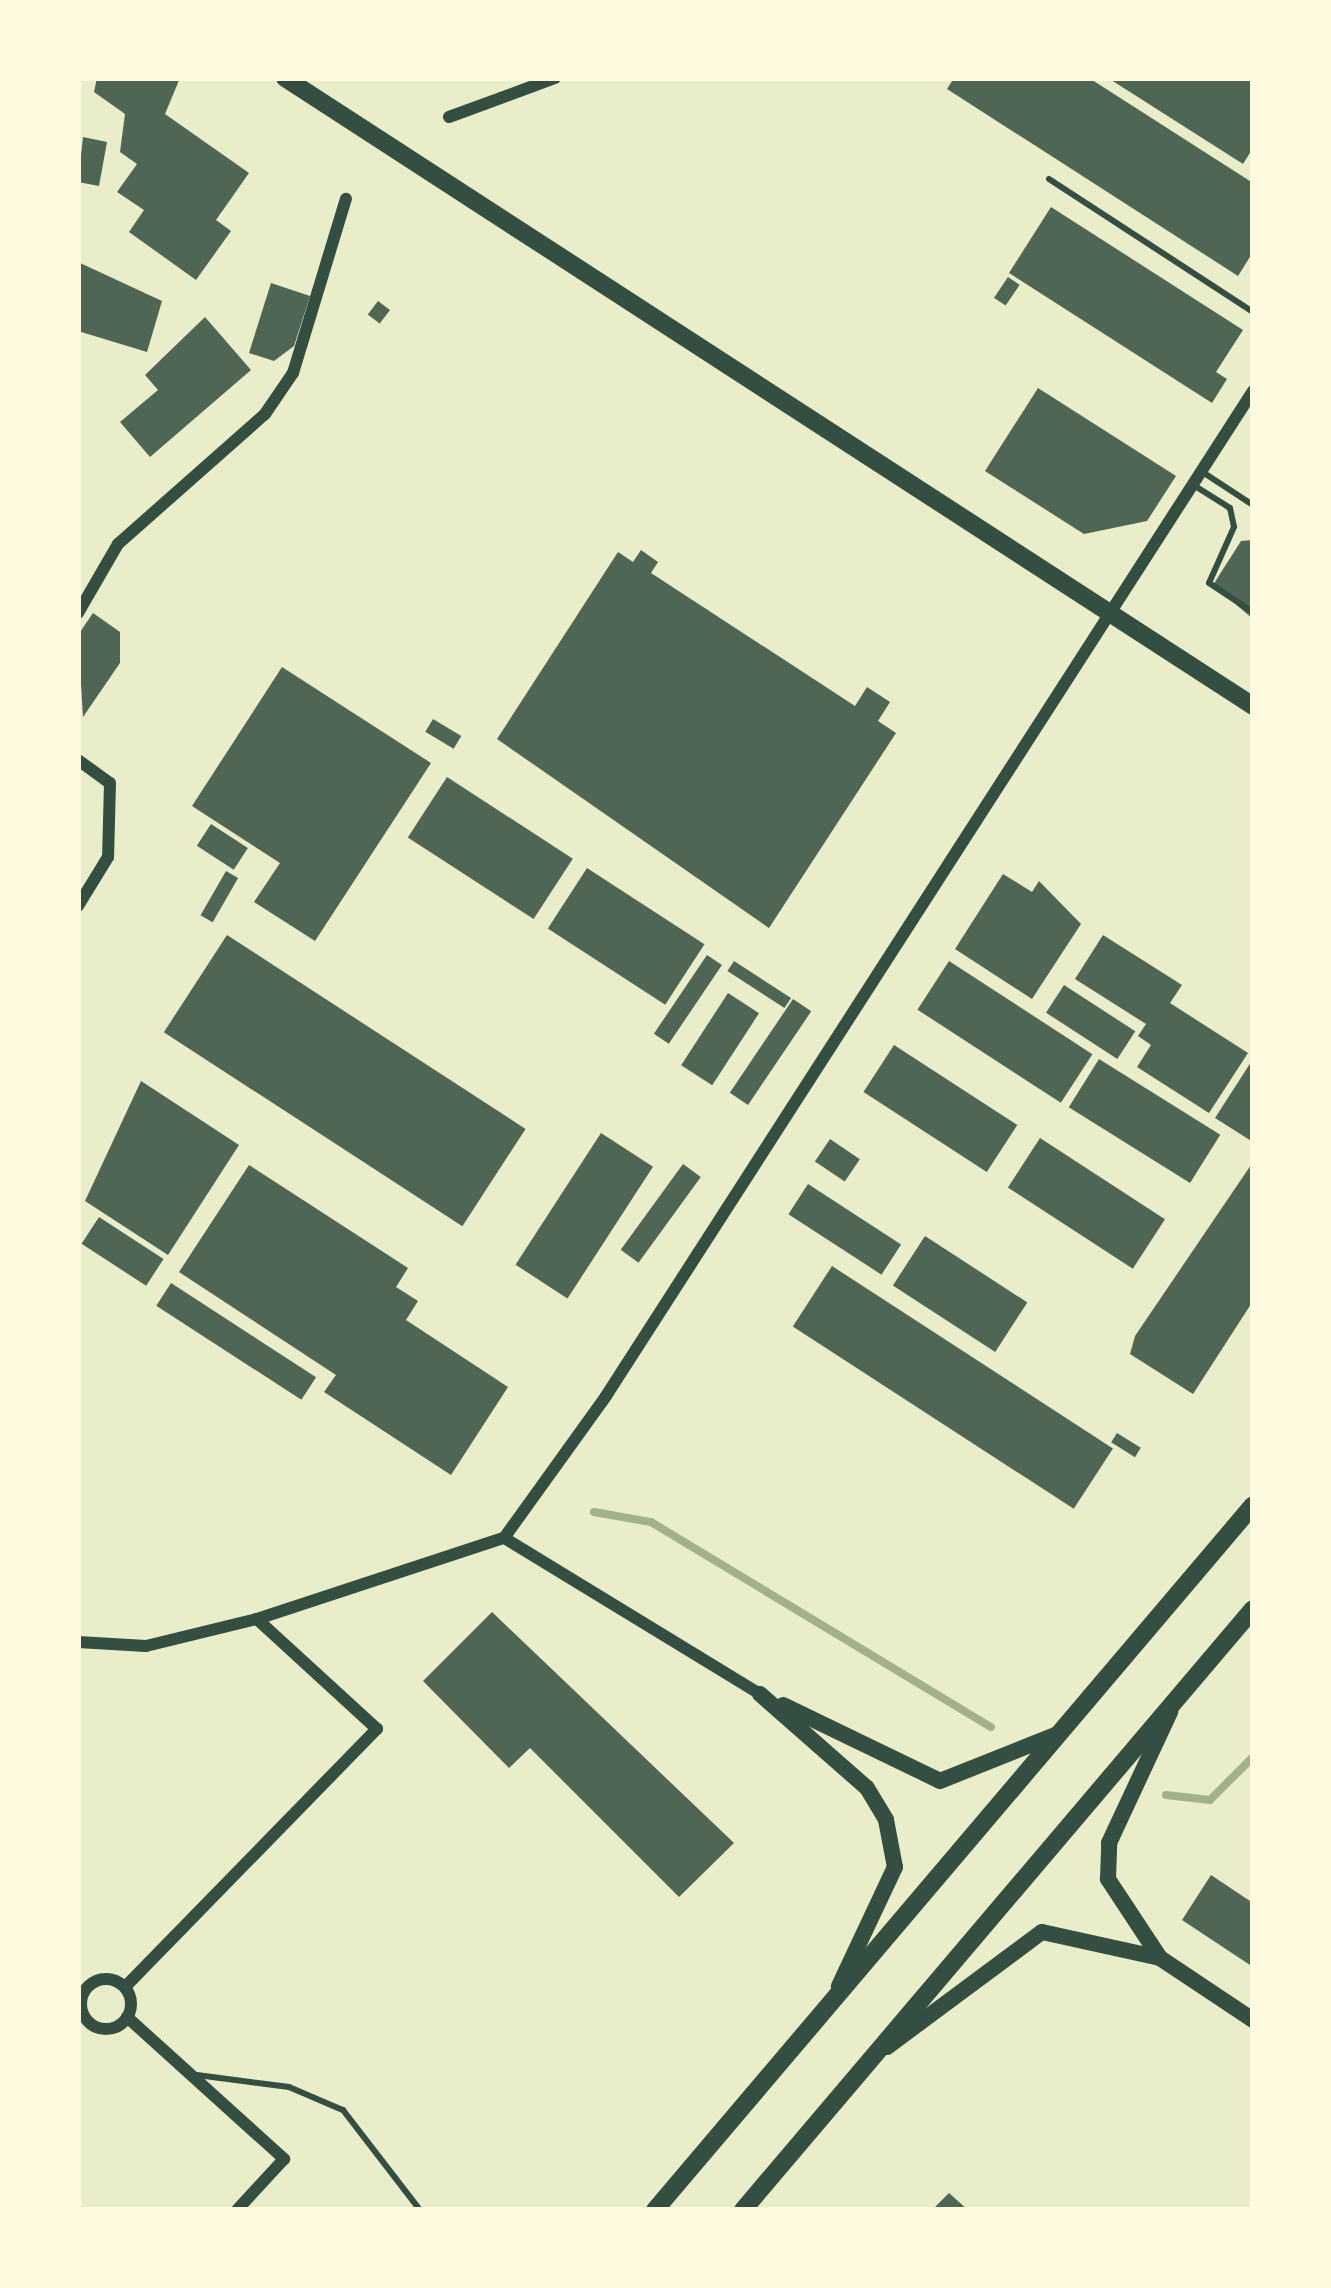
<!DOCTYPE html>
<style>
body{margin:0}
#map{position:relative;width:1331px;height:2288px;overflow:hidden;background:#e9edc9;font-family:"IBM Plex Sans",sans-serif}
div>[style]{position:absolute}
.stream>*{height:8px;margin:-4px;padding:0 4px;transform-origin:4px;border-radius:4px;background:#a3b18a}
.building>*{inset:0;background:#4f6655;transform-origin:0 0}
.service>*{height:6px;margin:-3px;padding:0 3px;transform-origin:3px;border-radius:3px;background:#344e41}
.minor>*{height:12px;margin:-6px;padding:0 6px;transform-origin:6px;border-radius:6px;background:#344e41}
.minor>.ring{margin:-6px;padding:0;box-sizing:content-box;background:none;border:12px solid #344e41;border-radius:50%}
.tertiary>*{height:16px;margin:-8px;padding:0 8px;transform-origin:8px;border-radius:8px;background:#344e41}
.secondary>*{height:18px;margin:-9px;padding:0 9px;transform-origin:9px;border-radius:9px;background:#344e41}
span{translate:-50% -50%;white-space:nowrap;text-align:center;line-height:1.15;-webkit-text-stroke:12px #fefae0;paint-order:stroke}
.frame{position:absolute;inset:0;border:81px solid #fefae0;pointer-events:none}
</style>
<div id="map">
<div class="stream">
<div style="left:594px;top:1512px;width:58px;rotate:10deg"></div>
<div style="left:651px;top:1522px;width:397px;rotate:31.1deg"></div>
<div style="left:1166px;top:1795px;width:44px;rotate:6.5deg"></div>
<div style="left:1210px;top:1800px;width:61px;rotate:-45deg"></div>
</div>
<div class="building">
<div style="clip-path:polygon(97px 78px,180px 78px,165px 114px,249px 173px,216px 220px,231px 231px,196px 280px,129px 232px,144px 210px,117px 192px,137px 164px,120px 152px,125px 114px,94px 92px)"></div>
<div style="clip-path:polygon(954px 78px,1089px 78px,1253px 183px,1253px 252px,1238px 276px,947px 89px)"></div>
<div style="clip-path:polygon(1108px 78px,1253px 78px,1253px 148px,1243px 164px)"></div>
<div style="clip-path:polygon(83px 137px,107px 142px,99px 186px,78px 182px)"></div>
<div style="clip-path:polygon(1051px 207px,1243px 330px,1216px 372px,1227px 379px,1212px 403px,1009px 273px)"></div>
<div style="clip-path:polygon(78px 262px,162px 301px,147px 352px,78px 331px)"></div>
<div style="left:1008px;top:277px;width:14px;height:25px;rotate:34deg"></div>
<div style="clip-path:polygon(271px 283px,310px 296px,294px 346px,274px 361px,249px 353px)"></div>
<div style="left:378px;top:301px;width:15px;height:17px;rotate:37deg"></div>
<div style="clip-path:polygon(205px 317px,251px 370px,150px 457px,120px 422px,158px 390px,145px 375px)"></div>
<div style="clip-path:polygon(1038px 388px,1176px 476px,1147px 521px,1084px 534px,985px 471px)"></div>
<div style="clip-path:polygon(1253px 540px,1253px 619px,1213px 585px,1241px 541px)"></div>
<div style="clip-path:polygon(641px 550px,658px 562px,651px 573px,855px 706px,867px 687px,890px 702px,878px 721px,896px 733px,769px 928px,497px 739px,618px 552px,633px 562px)"></div>
<div style="clip-path:polygon(93px 613px,120px 632px,120px 663px,83px 717px,78px 635px)"></div>
<div style="clip-path:polygon(282px 667px,431px 763px,315px 941px,254px 902px,280px 863px,192px 806px)"></div>
<div style="left:433px;top:719px;width:33px;height:15px;rotate:31deg"></div>
<div style="left:447px;top:777px;width:150px;height:72px;rotate:33deg"></div>
<div style="left:211px;top:824px;width:44px;height:26px;rotate:33deg"></div>
<div style="left:587px;top:868px;width:140px;height:72px;rotate:33deg"></div>
<div style="left:226px;top:871px;width:14px;height:51px;rotate:30deg"></div>
<div style="clip-path:polygon(1003px 874px,1032px 892px,1039px 881px,1081px 924px,1032px 999px,955px 949px)"></div>
<div style="left:227px;top:935px;width:356px;height:116px;rotate:33deg"></div>
<div style="clip-path:polygon(1103px 935px,1182px 985px,1170px 1003px,1248px 1053px,1209px 1113px,1137px 1067px,1151px 1045px,1138px 1036px,1146px 1024px,1075px 979px)"></div>
<div style="left:707px;top:955px;width:18px;height:95px;rotate:34deg"></div>
<div style="left:734px;top:961px;width:68px;height:12px;rotate:33deg"></div>
<div style="left:949px;top:961px;width:171px;height:58px;rotate:33deg"></div>
<div style="left:1064px;top:985px;width:85px;height:33px;rotate:33deg"></div>
<div style="left:728px;top:993px;width:37px;height:86px;rotate:33deg"></div>
<div style="left:793px;top:999px;width:22px;height:113px;rotate:34deg"></div>
<div style="left:894px;top:1045px;width:147px;height:56px;rotate:33deg"></div>
<div style="left:1099px;top:1059px;width:143px;height:57px;rotate:32deg"></div>
<div style="clip-path:polygon(1253px 1059px,1253px 1142px,1215px 1118px)"></div>
<div style="clip-path:polygon(141px 1081px,239px 1145px,168px 1255px,85px 1201px)"></div>
<div style="left:601px;top:1133px;width:62px;height:157px;rotate:33deg"></div>
<div style="left:1040px;top:1138px;width:149px;height:59px;rotate:33deg"></div>
<div style="left:830px;top:1139px;width:36px;height:27px;rotate:34deg"></div>
<div style="clip-path:polygon(1253px 1162px,1253px 1301px,1193px 1394px,1130px 1354px,1135px 1336px)"></div>
<div style="left:683px;top:1164px;width:22px;height:106px;rotate:36deg"></div>
<div style="clip-path:polygon(249px 1165px,408px 1268px,396px 1287px,418px 1301px,406px 1320px,508px 1387px,451px 1475px,324px 1392px,336px 1375px,179px 1272px)"></div>
<div style="left:808px;top:1184px;width:111px;height:36px;rotate:33deg"></div>
<div style="left:99px;top:1217px;width:77px;height:32px;rotate:33deg"></div>
<div style="left:925px;top:1236px;width:122px;height:59px;rotate:33deg"></div>
<div style="left:832px;top:1266px;width:335px;height:72px;rotate:33deg"></div>
<div style="left:171px;top:1283px;width:173px;height:27px;rotate:33deg"></div>
<div style="left:1117px;top:1433px;width:28px;height:11px;rotate:32deg"></div>
<div style="clip-path:polygon(492px 1612px,734px 1843px,679px 1897px,530px 1748px,509px 1768px,423px 1681px)"></div>
<div style="clip-path:polygon(1211px 1875px,1253px 1903px,1253px 1967px,1182px 1920px)"></div>
<div style="clip-path:polygon(949px 2193px,968px 2210px,932px 2210px)"></div>
</div>
<div class="service">
<div style="left:1049px;top:179px;width:244px;rotate:33.1deg"></div>
<div style="left:1201px;top:471px;width:62px;rotate:33.2deg"></div>
<div style="left:1195px;top:486px;width:41px;rotate:32.2deg"></div>
<div style="left:1230px;top:508px;width:19px;rotate:78deg"></div>
<div style="left:1234px;top:527px;width:61px;rotate:114.1deg"></div>
<div style="left:1209px;top:583px;width:53px;rotate:33.4deg"></div>
<div style="left:197px;top:2075px;width:93px;rotate:7.4deg"></div>
<div style="left:289px;top:2087px;width:59px;rotate:23.1deg"></div>
<div style="left:343px;top:2110px;width:126px;rotate:52.4deg"></div>
</div>
<div class="minor">
<div style="left:449px;top:117px;width:113px;rotate:-20.2deg"></div>
<div style="left:78px;top:613px;width:80px;rotate:-59.9deg"></div>
<div style="left:118px;top:544px;width:196px;rotate:-41.5deg"></div>
<div style="left:265px;top:414px;width:50px;rotate:-55.7deg"></div>
<div style="left:293px;top:373px;width:182px;rotate:-73.1deg"></div>
<div style="left:78px;top:760px;width:39px;rotate:36deg"></div>
<div style="left:110px;top:783px;width:74px;rotate:91.5deg"></div>
<div style="left:108px;top:857px;width:57px;rotate:121.5deg"></div>
<div style="left:78px;top:1642px;width:68px;rotate:3.4deg"></div>
<div style="left:146px;top:1646px;width:114px;rotate:-13.7deg"></div>
<div style="left:257px;top:1619px;width:260px;rotate:-18.2deg"></div>
<div style="left:760px;top:1694px;width:300px;rotate:-148.6deg"></div>
<div style="left:504px;top:1538px;width:175px;rotate:-54.3deg"></div>
<div style="left:606px;top:1396px;width:1195px;rotate:-57.23deg"></div>
<div class="ring" style="left:81px;top:1979px;width:38px;height:38px"></div>
<div style="left:125px;top:1987px;width:361px;rotate:-45.7deg"></div>
<div style="left:377px;top:1729px;width:163px;rotate:-137.5deg"></div>
<div style="left:127px;top:2017px;width:212px;rotate:42.1deg"></div>
<div style="left:284px;top:2159px;width:69px;rotate:132.7deg"></div>
</div>
<div class="tertiary">
<div style="left:760px;top:1694px;width:142px;rotate:41.3deg"></div>
<div style="left:867px;top:1788px;width:37px;rotate:59deg"></div>
<div style="left:886px;top:1820px;width:48px;rotate:79.2deg"></div>
<div style="left:895px;top:1867px;width:132px;rotate:115.2deg"></div>
<div style="left:783px;top:1705px;width:174px;rotate:25.8deg"></div>
<div style="left:940px;top:1781px;width:129px;rotate:-21.8deg"></div>
<div style="left:1160px;top:1958px;width:95px;rotate:-123.4deg"></div>
<div style="left:1108px;top:1879px;width:36px;rotate:-88deg"></div>
<div style="left:1109px;top:1843px;width:145px;rotate:-65deg"></div>
<div style="left:887px;top:2047px;width:193px;rotate:-36.6deg"></div>
<div style="left:1042px;top:1932px;width:121px;rotate:12.4deg"></div>
<div style="left:1160px;top:1958px;width:112px;rotate:33.7deg"></div>
</div>
<div class="secondary">
<div style="left:285px;top:78px;width:1154px;rotate:32.97deg"></div>
<div style="left:655px;top:2210px;width:924px;rotate:-49.69deg"></div>
<div style="left:743px;top:2210px;width:788px;rotate:-49.68deg"></div>
</div>
<div class="frame"></div>
</div>
